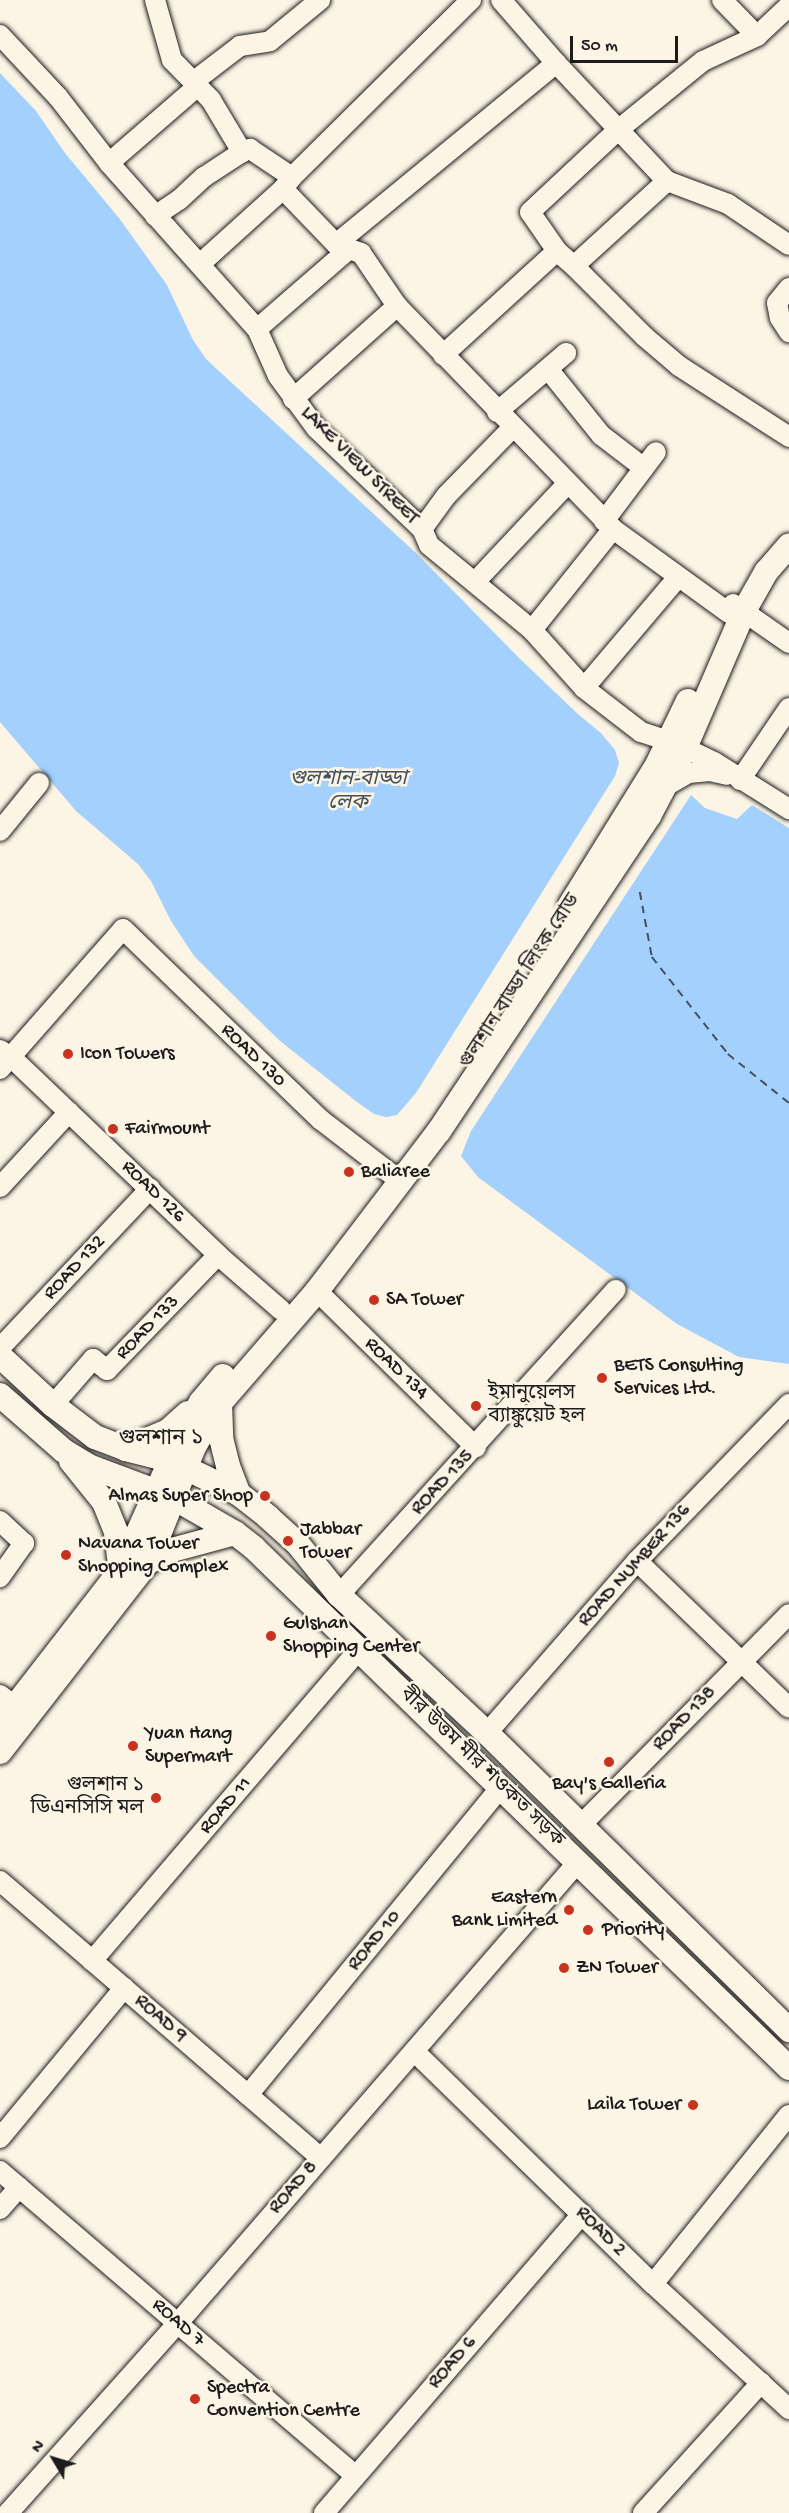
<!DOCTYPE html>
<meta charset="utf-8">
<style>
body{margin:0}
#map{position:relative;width:789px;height:2513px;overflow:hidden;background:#fcf5e5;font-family:"Gochi Hand","Noto Sans Bengali",sans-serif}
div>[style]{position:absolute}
.water>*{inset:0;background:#a3d0fd}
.ferry>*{height:1.5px;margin-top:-0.75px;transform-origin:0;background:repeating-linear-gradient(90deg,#445260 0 8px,transparent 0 14px)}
.roads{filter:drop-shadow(0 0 2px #1c1c1c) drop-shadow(0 0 2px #1c1c1c)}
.minor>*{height:20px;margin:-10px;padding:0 10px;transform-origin:10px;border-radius:10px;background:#fcf5e5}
.major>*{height:24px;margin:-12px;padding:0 12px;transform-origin:12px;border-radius:12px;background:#fcf5e5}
.dots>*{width:16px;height:16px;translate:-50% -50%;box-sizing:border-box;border:3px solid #fcf5e5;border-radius:50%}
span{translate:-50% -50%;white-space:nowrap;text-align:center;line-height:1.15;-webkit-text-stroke:5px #fcf5e5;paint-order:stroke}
.street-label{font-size:20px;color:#1c1c1c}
.poi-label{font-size:20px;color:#1c1c1c}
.left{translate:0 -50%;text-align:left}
.right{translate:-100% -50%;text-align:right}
.water-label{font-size:21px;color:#445260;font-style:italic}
.quarter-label{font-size:22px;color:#1c1c1c}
.north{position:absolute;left:24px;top:2429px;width:60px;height:60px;-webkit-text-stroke:4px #fcf5e5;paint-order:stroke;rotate:308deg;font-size:16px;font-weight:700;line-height:24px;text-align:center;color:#1c1c1c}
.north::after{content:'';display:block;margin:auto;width:21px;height:27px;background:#1c1c1c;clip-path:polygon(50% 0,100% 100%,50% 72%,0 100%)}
.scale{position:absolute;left:570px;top:36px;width:108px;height:27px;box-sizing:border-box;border:3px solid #1c1c1c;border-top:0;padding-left:8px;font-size:18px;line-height:21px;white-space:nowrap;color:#1c1c1c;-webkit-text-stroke:4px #fcf5e5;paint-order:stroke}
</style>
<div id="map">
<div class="water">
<div style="clip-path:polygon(0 73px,36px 111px,65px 153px,119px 218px,167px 285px,193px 340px,206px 359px,417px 554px,519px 658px,579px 715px,601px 733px,615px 750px,619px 763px,615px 776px,416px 1093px,397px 1115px,386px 1117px,374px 1114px,357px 1102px,280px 1041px,226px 988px,194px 956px,171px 921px,151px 881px,138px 864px,76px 811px,0 722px)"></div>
<div style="clip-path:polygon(691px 795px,705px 808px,737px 819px,752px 805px,789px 828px,789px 1364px,739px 1357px,677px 1324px,478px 1177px,461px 1156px,471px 1131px)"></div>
</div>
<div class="ferry">
<div style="left:640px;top:892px;width:66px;rotate:79.5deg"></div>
<div style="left:652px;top:957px;width:123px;rotate:51.9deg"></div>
<div style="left:728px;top:1054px;width:78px;rotate:38.8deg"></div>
</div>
<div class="roads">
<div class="minor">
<div style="left:155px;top:0;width:62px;rotate:74.2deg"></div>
<div style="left:172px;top:60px;width:56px;rotate:45.7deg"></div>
<div style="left:211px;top:100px;width:61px;rotate:59.2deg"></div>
<div style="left:242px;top:152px;width:9px;rotate:-21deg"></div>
<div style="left:250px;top:149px;width:50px;rotate:33.7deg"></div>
<div style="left:292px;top:177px;width:15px;rotate:127deg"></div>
<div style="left:283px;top:189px;width:76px;rotate:46.1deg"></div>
<div style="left:336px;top:244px;width:27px;rotate:20deg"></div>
<div style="left:361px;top:253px;width:64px;rotate:55.8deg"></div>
<div style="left:397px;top:306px;width:310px;rotate:45.9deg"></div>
<div style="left:613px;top:529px;width:143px;rotate:35.9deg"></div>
<div style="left:501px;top:0;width:84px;rotate:48.9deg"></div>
<div style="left:556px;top:63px;width:162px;rotate:46.8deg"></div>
<div style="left:667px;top:181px;width:65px;rotate:20.7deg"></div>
<div style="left:728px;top:204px;width:73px;rotate:33.9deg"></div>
<div style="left:722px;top:0;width:50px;rotate:45.8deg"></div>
<div style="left:0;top:35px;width:85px;rotate:46.9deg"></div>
<div style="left:58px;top:97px;width:83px;rotate:52.3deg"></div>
<div style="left:109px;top:163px;width:222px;rotate:48.3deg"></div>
<div style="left:257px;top:329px;width:51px;rotate:65.9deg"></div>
<div style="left:278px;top:376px;width:64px;rotate:53.8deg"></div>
<div style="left:316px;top:428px;width:146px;rotate:43.6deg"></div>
<div style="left:422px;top:529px;width:17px;rotate:66deg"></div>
<div style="left:429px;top:545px;width:134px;rotate:39.5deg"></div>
<div style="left:532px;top:630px;width:78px;rotate:48.1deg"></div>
<div style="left:584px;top:688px;width:72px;rotate:37.7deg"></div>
<div style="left:641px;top:732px;width:29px;rotate:18deg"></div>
<div style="left:193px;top:82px;width:59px;rotate:-37.5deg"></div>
<div style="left:240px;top:46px;width:30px;rotate:-9deg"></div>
<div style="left:270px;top:41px;width:65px;rotate:-39.4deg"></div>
<div style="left:109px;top:163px;width:118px;rotate:-40.9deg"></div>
<div style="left:292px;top:177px;width:252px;rotate:-44.7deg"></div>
<div style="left:667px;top:181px;width:126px;rotate:137.6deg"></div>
<div style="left:574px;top:266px;width:100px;rotate:45deg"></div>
<div style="left:645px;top:337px;width:45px;rotate:40.5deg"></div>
<div style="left:679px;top:366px;width:131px;rotate:32.8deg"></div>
<div style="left:155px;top:216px;width:29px;rotate:-34deg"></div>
<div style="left:179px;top:200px;width:34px;rotate:-43deg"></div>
<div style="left:204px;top:177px;width:45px;rotate:-33.3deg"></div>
<div style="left:336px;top:244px;width:285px;rotate:-39.4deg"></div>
<div style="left:200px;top:264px;width:112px;rotate:-42.1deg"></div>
<div style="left:574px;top:266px;width:23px;rotate:-139deg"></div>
<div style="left:557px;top:251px;width:47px;rotate:-124.7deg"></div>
<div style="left:530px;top:212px;width:120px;rotate:-43deg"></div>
<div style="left:618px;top:130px;width:109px;rotate:-39.1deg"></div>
<div style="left:703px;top:61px;width:60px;rotate:-24.8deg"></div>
<div style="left:757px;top:36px;width:44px;rotate:-43.2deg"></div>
<div style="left:789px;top:288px;width:19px;rotate:129deg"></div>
<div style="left:777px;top:303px;width:15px;rotate:79deg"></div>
<div style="left:780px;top:318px;width:17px;rotate:57deg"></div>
<div style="left:257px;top:329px;width:122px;rotate:-41deg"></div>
<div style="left:443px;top:355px;width:154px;rotate:-42.4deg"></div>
<div style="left:548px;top:369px;width:85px;rotate:51.2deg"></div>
<div style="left:601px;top:435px;width:54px;rotate:37.5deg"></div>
<div style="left:293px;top:399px;width:140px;rotate:-41.8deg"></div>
<div style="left:497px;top:412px;width:91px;rotate:-40.5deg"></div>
<div style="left:604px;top:521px;width:86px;rotate:-53deg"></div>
<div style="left:422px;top:529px;width:41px;rotate:-54deg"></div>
<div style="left:446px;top:496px;width:96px;rotate:-45.8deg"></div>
<div style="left:475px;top:582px;width:134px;rotate:-46.8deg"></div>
<div style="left:733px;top:604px;width:68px;rotate:34.9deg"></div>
<div style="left:532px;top:630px;width:129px;rotate:-51.3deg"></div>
<div style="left:584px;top:688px;width:145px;rotate:-49.7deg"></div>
<div style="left:685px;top:748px;width:32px;rotate:26deg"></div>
<div style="left:714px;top:762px;width:89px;rotate:32.1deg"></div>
<div style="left:740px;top:780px;width:87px;rotate:-55.8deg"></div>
<div style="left:664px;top:787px;width:28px;rotate:-30deg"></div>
<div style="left:688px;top:773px;width:22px;rotate:-5deg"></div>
<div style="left:710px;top:771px;width:17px;rotate:13deg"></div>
<div style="left:0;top:831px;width:62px;rotate:-50.9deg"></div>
<div style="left:0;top:1050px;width:13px;rotate:32deg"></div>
<div style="left:11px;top:1057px;width:286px;rotate:43.7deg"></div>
<div style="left:218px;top:1255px;width:84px;rotate:41.1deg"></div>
<div style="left:0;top:1069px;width:186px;rotate:-48.7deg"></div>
<div style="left:123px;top:929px;width:275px;rotate:44deg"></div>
<div style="left:321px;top:1120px;width:88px;rotate:37.6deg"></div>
<div style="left:0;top:1187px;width:102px;rotate:-47.4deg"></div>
<div style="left:317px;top:1291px;width:223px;rotate:44.5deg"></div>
<div style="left:0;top:1348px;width:219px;rotate:-46.7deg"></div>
<div style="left:53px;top:1405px;width:61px;rotate:-49deg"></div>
<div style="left:93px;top:1359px;width:18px;rotate:38deg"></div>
<div style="left:107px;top:1370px;width:160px;rotate:-46deg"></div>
<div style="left:0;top:1521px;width:33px;rotate:43deg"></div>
<div style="left:24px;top:1543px;width:42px;rotate:125.2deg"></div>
<div style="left:637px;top:1561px;width:211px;rotate:44deg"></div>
<div style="left:339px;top:1595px;width:412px;rotate:-47.8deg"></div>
<div style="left:0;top:1695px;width:20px;rotate:37deg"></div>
<div style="left:487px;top:1733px;width:228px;rotate:-48.9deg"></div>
<div style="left:637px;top:1561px;width:219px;rotate:-45.9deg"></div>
<div style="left:581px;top:1825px;width:296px;rotate:-45.4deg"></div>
<div style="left:0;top:1881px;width:423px;rotate:40.8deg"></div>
<div style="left:92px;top:1961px;width:410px;rotate:-49.4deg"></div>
<div style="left:415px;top:2052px;width:332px;rotate:44.3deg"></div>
<div style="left:653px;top:2284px;width:185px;rotate:42.6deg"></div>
<div style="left:248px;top:2095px;width:399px;rotate:-50.6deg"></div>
<div style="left:0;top:2138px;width:195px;rotate:-50.4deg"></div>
<div style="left:0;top:2171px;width:467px;rotate:40.6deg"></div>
<div style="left:0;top:2209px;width:29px;rotate:-49deg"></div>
<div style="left:653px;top:2284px;width:217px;rotate:-51.2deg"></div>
<div style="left:8px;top:2513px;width:255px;rotate:-48.2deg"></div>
<div style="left:178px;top:2323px;width:610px;rotate:-49.05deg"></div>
<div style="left:324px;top:2513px;width:395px;rotate:-49.2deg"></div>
<div style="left:643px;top:2513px;width:176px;rotate:-47.8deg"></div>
</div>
<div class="major">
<div style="left:570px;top:905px;width:165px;rotate:-58.1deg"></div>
<div style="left:657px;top:765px;width:71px;rotate:-64.2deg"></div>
<div style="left:0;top:1356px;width:72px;rotate:42.8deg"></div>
<div style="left:53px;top:1405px;width:53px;rotate:37.3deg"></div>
<div style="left:95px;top:1437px;width:33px;rotate:21deg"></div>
<div style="left:126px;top:1449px;width:44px;rotate:14.3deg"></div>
<div style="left:169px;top:1460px;width:78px;rotate:25.9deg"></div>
<div style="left:239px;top:1494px;width:37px;rotate:38deg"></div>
<div style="left:268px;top:1517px;width:39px;rotate:42deg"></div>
<div style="left:297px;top:1543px;width:67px;rotate:51.1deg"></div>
<div style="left:339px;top:1595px;width:202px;rotate:43deg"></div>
<div style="left:487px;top:1733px;width:424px;rotate:44.5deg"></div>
<div style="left:0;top:1395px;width:85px;rotate:41.2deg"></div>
<div style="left:64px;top:1451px;width:31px;rotate:31deg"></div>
<div style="left:91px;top:1467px;width:89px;rotate:20.5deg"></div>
<div style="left:174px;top:1498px;width:70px;rotate:29.8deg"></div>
<div style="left:235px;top:1533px;width:24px;rotate:38deg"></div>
<div style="left:254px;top:1548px;width:746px;rotate:44.19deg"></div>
<div style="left:220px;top:1403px;width:35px;rotate:88deg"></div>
<div style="left:221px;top:1438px;width:29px;rotate:76deg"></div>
<div style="left:228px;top:1466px;width:30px;rotate:69deg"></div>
<div style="left:126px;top:1449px;width:46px;rotate:-23.2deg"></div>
<div style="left:168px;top:1431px;width:27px;rotate:-42deg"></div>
<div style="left:71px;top:1461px;width:53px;rotate:51.2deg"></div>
<div style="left:104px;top:1502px;width:32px;rotate:68deg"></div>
<div style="left:116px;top:1532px;width:38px;rotate:83deg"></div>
<div style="left:148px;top:1562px;width:27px;rotate:-27deg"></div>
<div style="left:172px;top:1550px;width:65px;rotate:-15.1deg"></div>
<div style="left:3px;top:1722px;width:192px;rotate:-52.2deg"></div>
<div style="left:121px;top:1570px;width:146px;rotate:-65.7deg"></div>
<div style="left:181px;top:1437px;width:40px;rotate:-60.3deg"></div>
<div style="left:201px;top:1402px;width:34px;rotate:-50deg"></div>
<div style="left:0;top:1752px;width:241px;rotate:-52.1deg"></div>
<div style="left:148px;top:1562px;width:124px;rotate:-68.2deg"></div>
<div style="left:194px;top:1447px;width:51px;rotate:-59.4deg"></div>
<div style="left:220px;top:1403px;width:148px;rotate:-49.1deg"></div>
<div style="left:317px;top:1291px;width:201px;rotate:-52.7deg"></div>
<div style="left:439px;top:1131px;width:379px;rotate:-56.3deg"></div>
<div style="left:649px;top:816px;width:77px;rotate:-62.1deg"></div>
<div style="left:685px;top:748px;width:149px;rotate:-66.7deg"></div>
<div style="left:744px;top:611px;width:45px;rotate:-60.6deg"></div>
<div style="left:766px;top:572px;width:35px;rotate:-49deg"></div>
</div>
</div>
<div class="dots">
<div style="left:68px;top:1054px;background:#c8321e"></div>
<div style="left:113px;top:1129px;background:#c8321e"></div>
<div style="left:349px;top:1172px;background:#c8321e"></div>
<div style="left:374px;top:1300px;background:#c8321e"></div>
<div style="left:602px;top:1378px;background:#c8321e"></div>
<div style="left:476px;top:1406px;background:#c8321e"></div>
<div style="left:265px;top:1496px;background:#c8321e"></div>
<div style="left:288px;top:1541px;background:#c8321e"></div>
<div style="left:66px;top:1555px;background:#c8321e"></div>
<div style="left:271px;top:1636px;background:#c8321e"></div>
<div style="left:133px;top:1746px;background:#c8321e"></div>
<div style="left:609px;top:1762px;background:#c8321e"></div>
<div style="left:156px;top:1798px;background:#c8321e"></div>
<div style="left:569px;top:1910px;background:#c8321e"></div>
<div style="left:588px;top:1930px;background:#c8321e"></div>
<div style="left:564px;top:1968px;background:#c8321e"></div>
<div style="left:693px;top:2105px;background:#c8321e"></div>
<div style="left:195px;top:2399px;background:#c8321e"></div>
</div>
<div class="street-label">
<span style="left:359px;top:466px;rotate:45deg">LAKE VIEW STREET</span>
<span style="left:521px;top:982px;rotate:-57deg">গুলশান বাড্ডা লিংক রোড</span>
<span style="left:253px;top:1056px;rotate:44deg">ROAD 130</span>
<span style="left:153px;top:1192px;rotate:44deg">ROAD 126</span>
<span style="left:75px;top:1268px;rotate:-47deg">ROAD 132</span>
<span style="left:148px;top:1328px;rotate:-46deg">ROAD 133</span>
<span style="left:396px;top:1369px;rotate:44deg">ROAD 134</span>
<span style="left:443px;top:1483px;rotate:-47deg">ROAD 135</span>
<span style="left:635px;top:1566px;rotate:-48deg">ROAD NUMBER 136</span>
<span style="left:685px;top:1719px;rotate:-46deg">ROAD 138</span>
<span style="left:481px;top:1768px;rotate:44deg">বীর উত্তম মীর শওকত সড়ক</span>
<span style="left:226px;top:1806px;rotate:-49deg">ROAD 11</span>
<span style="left:375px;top:1941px;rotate:-51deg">ROAD 10</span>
<span style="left:160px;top:2019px;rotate:41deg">ROAD 9</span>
<span style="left:294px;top:2188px;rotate:-49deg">ROAD 8</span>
<span style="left:600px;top:2232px;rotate:45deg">ROAD 2</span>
<span style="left:178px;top:2323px;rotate:41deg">ROAD 7</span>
<span style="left:453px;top:2363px;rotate:-49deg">ROAD 6</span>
</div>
<div class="poi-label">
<span class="left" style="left:80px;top:1054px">Icon Towers</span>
<span class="left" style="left:125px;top:1129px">Fairmount</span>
<span class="left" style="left:361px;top:1172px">Baliaree</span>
<span class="left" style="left:386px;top:1300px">SA Tower</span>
<span class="left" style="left:614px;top:1378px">BETS Consulting<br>Services Ltd.</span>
<span class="left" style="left:488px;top:1406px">ইমানুয়েলস<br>ব্যাঙ্কুয়েট হল</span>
<span class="right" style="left:253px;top:1496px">Almas Super Shop</span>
<span class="left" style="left:300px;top:1542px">Jabbar<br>Tower</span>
<span class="left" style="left:78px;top:1556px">Navana Tower<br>Shopping Complex</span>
<span class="left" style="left:283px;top:1636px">Gulshan<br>Shopping Center</span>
<span class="left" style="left:145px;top:1746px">Yuan Hang<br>Supermart</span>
<span style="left:609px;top:1784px">Bay's Galleria</span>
<span class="right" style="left:144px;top:1798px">গুলশান ১<br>ডিএনসিসি মল</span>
<span class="right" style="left:557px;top:1910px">Eastern<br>Bank Limited</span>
<span class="left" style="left:602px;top:1930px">Priority</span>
<span class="left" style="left:576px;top:1968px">ZN Tower</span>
<span class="right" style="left:681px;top:2105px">Laila Tower</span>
<span class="left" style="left:207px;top:2400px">Spectra<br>Convention Centre</span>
</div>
<div class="water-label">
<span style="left:348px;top:793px">গুলশান-বাড্ডা<br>লেক</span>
</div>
<div class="quarter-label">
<span style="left:161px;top:1441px">গুলশান ১</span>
</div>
<div class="north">N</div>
<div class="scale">50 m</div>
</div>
